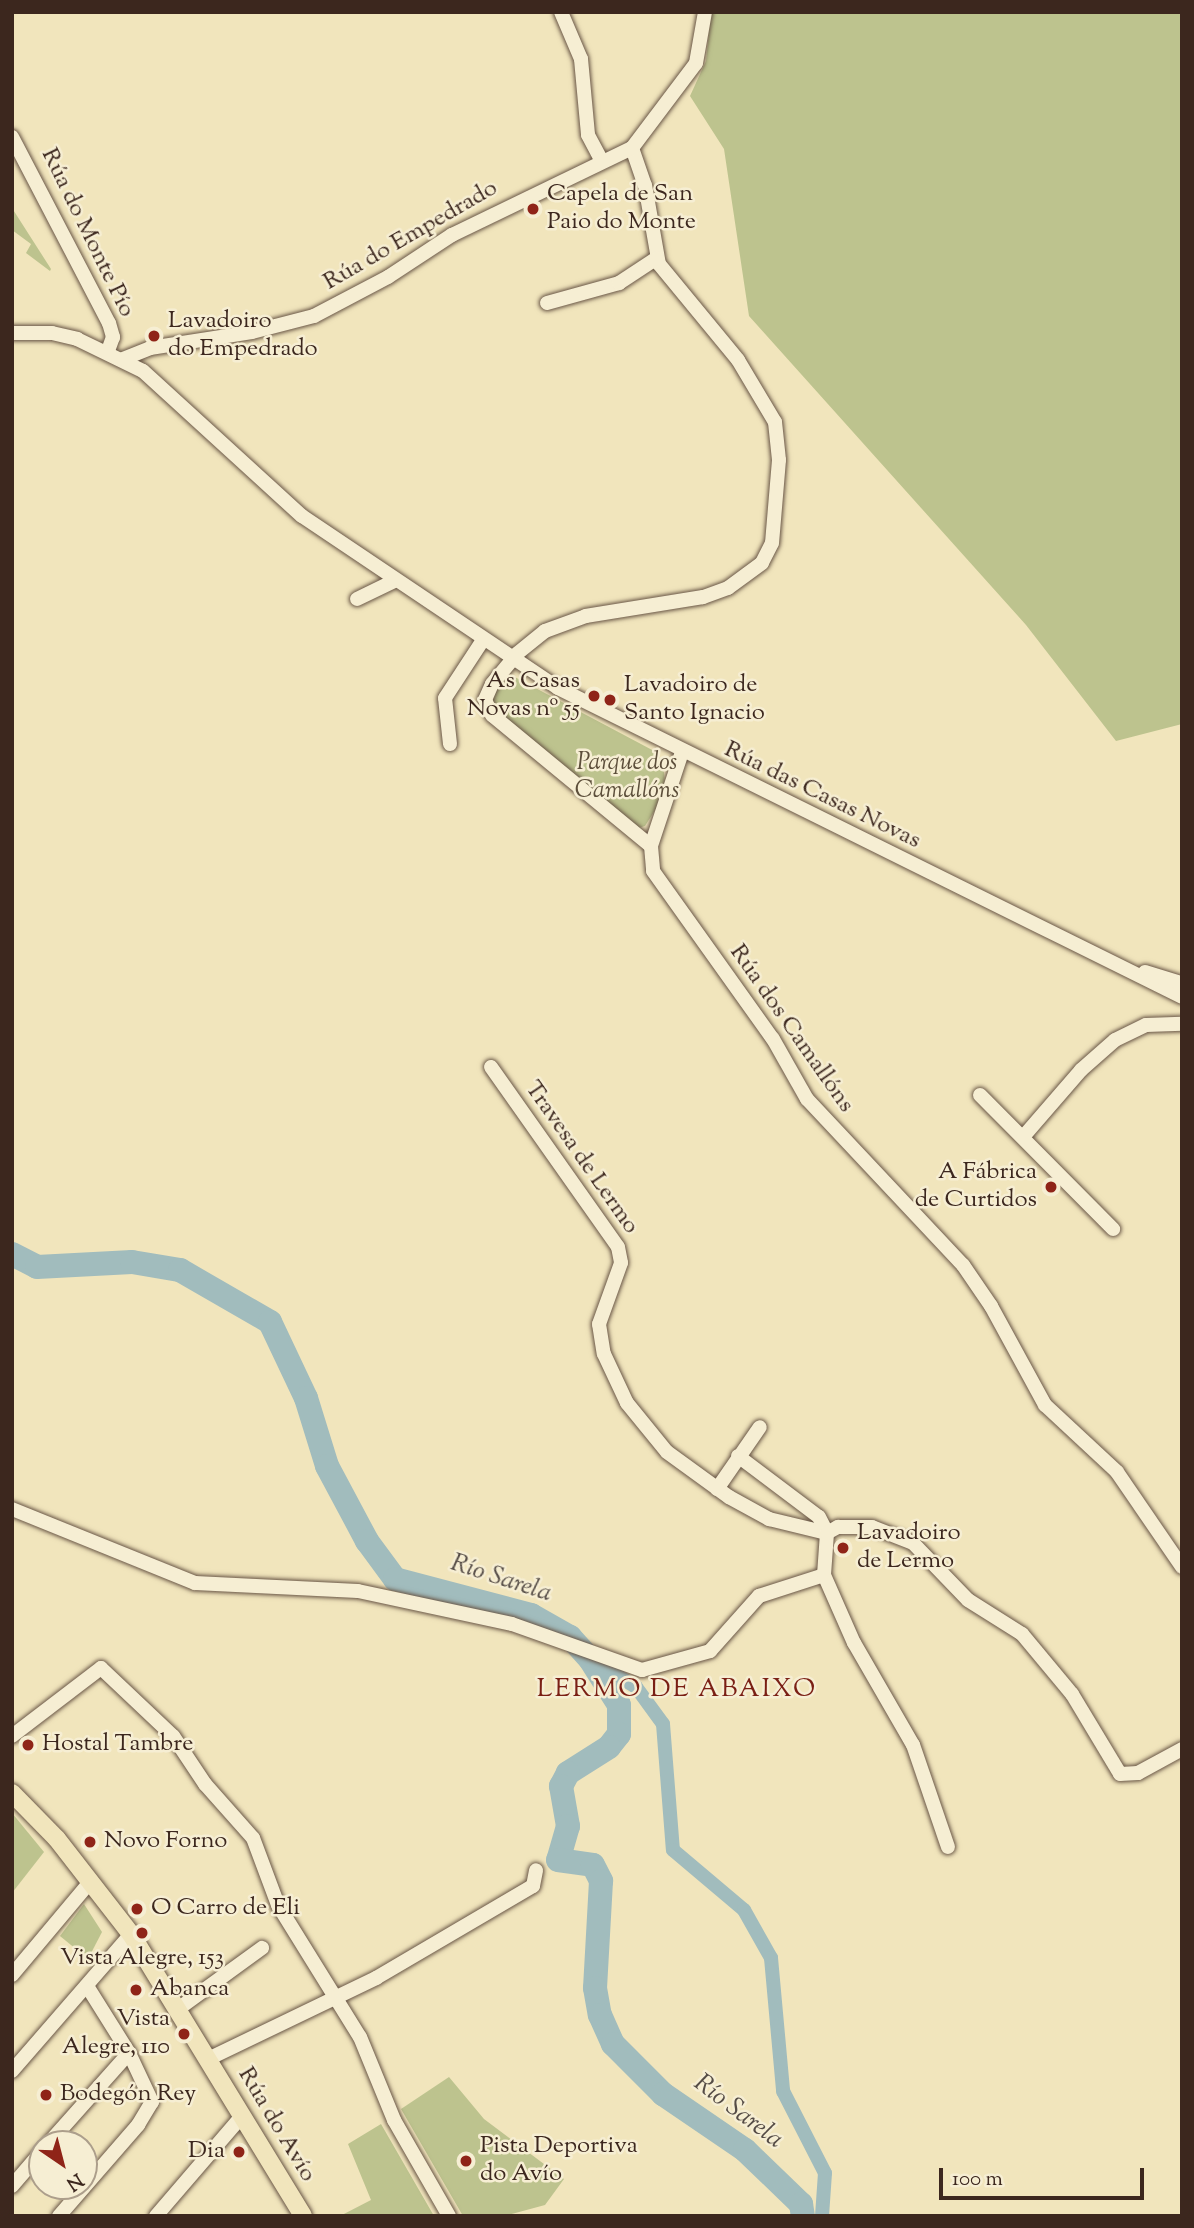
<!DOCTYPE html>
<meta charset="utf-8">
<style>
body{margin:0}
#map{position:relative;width:1194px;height:2228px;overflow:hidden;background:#f1e5bc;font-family:"Sorts Mill Goudy",serif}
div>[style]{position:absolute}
.green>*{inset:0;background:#bdc38e}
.canal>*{height:14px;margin:-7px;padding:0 7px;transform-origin:7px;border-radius:7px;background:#a1bcbd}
.river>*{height:24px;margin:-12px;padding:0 12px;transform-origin:12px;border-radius:12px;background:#a1bcbd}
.roads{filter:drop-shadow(0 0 2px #695646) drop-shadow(0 0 2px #695646)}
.minor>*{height:14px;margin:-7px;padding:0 7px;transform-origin:7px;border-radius:7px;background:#f6eed3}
.major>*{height:18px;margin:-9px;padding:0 9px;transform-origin:9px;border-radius:9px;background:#f1e5bc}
.dots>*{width:19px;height:19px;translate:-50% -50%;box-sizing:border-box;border:4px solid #f6eed3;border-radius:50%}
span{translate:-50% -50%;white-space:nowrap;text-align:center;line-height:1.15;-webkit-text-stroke:5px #f6eed3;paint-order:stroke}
.poi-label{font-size:24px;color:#3c271e}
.left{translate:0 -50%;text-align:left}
.right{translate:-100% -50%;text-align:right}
.street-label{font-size:24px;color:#3c271e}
.park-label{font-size:24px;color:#5c4e3a;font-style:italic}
.water-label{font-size:26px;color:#554c46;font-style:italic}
.neighbourhood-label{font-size:26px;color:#7a1f14;letter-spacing:2px}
.frame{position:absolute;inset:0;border:14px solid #3c271e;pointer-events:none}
.north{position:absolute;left:28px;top:2130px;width:70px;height:70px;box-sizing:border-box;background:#f6eed3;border:2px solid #ac9e8b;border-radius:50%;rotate:145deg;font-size:19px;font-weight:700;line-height:28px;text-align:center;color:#3c271e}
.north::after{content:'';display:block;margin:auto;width:24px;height:32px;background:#8f2418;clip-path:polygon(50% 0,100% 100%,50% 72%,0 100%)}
.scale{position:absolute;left:939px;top:2168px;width:205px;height:32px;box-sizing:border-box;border:4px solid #3c271e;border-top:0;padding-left:9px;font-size:21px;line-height:24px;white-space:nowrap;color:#3c271e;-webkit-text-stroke:5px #f6eed3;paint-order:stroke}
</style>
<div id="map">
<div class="green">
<div style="clip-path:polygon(711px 12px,1182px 12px,1182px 724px,1116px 741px,1026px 625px,749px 316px,724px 149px,690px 96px,706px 61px)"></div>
<div style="clip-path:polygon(12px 208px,51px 269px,50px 271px,26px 253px,31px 244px,12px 230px)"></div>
<div style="clip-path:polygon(511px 675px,656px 752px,663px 763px,665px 783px,662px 799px,645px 826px,635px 829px,491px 705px,492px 695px)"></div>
<div style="clip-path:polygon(12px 1813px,44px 1852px,12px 1893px)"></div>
<div style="clip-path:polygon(84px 1904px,102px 1932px,88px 1959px,60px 1936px)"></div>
<div style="clip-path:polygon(449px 2077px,484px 2119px,564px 2179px,545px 2205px,504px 2216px,463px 2216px,401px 2109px)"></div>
<div style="clip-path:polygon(381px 2124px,434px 2216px,340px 2216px,371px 2200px,348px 2144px)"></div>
</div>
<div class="canal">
<div style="left:590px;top:1659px;width:54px;rotate:31.3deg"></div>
<div style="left:636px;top:1687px;width:46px;rotate:53.9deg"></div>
<div style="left:663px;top:1724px;width:126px;rotate:85.5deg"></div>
<div style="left:673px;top:1850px;width:93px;rotate:40.2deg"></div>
<div style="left:744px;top:1910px;width:55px;rotate:60.6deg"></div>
<div style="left:771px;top:1958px;width:134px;rotate:84.8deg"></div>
<div style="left:783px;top:2091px;width:92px;rotate:62.9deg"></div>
<div style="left:825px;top:2173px;width:43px;rotate:94deg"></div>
</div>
<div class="river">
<div style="left:12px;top:1254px;width:28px;rotate:27deg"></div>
<div style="left:37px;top:1267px;width:95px;rotate:-3deg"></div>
<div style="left:132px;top:1262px;width:49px;rotate:9.5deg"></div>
<div style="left:180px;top:1270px;width:104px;rotate:30deg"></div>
<div style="left:270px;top:1322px;width:84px;rotate:64.7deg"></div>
<div style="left:306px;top:1398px;width:71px;rotate:72.8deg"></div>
<div style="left:327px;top:1466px;width:85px;rotate:61.9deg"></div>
<div style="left:367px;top:1541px;width:47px;rotate:53.6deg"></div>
<div style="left:395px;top:1579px;width:141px;rotate:14.8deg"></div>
<div style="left:531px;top:1615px;width:45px;rotate:29.4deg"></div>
<div style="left:570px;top:1637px;width:30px;rotate:48deg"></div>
<div style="left:590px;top:1659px;width:54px;rotate:57.8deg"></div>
<div style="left:619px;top:1705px;width:29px;rotate:90deg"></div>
<div style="left:619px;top:1734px;width:16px;rotate:128deg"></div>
<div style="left:609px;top:1747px;width:49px;rotate:147.6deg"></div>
<div style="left:568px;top:1773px;width:15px;rotate:118deg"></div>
<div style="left:561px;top:1786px;width:41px;rotate:80.1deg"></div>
<div style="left:568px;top:1826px;width:35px;rotate:106deg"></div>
<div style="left:558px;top:1860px;width:35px;rotate:8deg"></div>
<div style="left:593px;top:1865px;width:18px;rotate:63deg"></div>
<div style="left:601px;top:1881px;width:107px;rotate:93.2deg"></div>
<div style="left:595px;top:1988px;width:27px;rotate:80deg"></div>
<div style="left:600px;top:2015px;width:32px;rotate:66deg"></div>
<div style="left:613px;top:2044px;width:71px;rotate:45deg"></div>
<div style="left:663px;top:2094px;width:99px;rotate:34.3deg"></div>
<div style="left:745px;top:2150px;width:78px;rotate:44deg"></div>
<div style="left:801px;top:2204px;width:12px;rotate:81deg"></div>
</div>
<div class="roads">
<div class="minor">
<div style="left:561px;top:12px;width:51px;rotate:66.9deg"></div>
<div style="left:581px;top:59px;width:76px;rotate:84.7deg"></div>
<div style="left:588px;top:135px;width:27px;rotate:62deg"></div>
<div style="left:12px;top:137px;width:210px;rotate:62.5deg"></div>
<div style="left:109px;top:323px;width:15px;rotate:74deg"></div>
<div style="left:113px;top:337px;width:15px;rotate:110deg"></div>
<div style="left:632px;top:148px;width:39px;rotate:71deg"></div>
<div style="left:645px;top:185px;width:80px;rotate:80deg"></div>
<div style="left:659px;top:264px;width:124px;rotate:50.5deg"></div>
<div style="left:738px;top:360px;width:72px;rotate:59.2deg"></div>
<div style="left:775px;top:422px;width:38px;rotate:84deg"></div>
<div style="left:779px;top:460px;width:83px;rotate:94.8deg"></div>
<div style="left:772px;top:543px;width:22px;rotate:117deg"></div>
<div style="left:762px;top:563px;width:42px;rotate:143.7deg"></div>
<div style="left:728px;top:588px;width:27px;rotate:160deg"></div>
<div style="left:703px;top:597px;width:119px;rotate:170.8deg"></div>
<div style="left:586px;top:616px;width:44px;rotate:159.9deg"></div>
<div style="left:545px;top:631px;width:36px;rotate:141deg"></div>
<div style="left:517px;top:654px;width:39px;rotate:130deg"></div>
<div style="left:492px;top:684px;width:17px;rotate:114deg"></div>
<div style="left:485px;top:700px;width:17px;rotate:65deg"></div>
<div style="left:492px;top:715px;width:206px;rotate:39.5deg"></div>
<div style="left:547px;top:303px;width:75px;rotate:-15.5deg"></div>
<div style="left:619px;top:283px;width:45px;rotate:-33.3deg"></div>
<div style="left:12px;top:333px;width:40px"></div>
<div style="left:52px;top:333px;width:26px;rotate:13deg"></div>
<div style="left:77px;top:339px;width:73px;rotate:25.9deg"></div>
<div style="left:143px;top:371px;width:215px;rotate:42.4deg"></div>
<div style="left:302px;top:516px;width:308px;rotate:33.9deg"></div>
<div style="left:558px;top:688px;width:696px;rotate:26.34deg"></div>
<div style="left:123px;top:359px;width:29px;rotate:-22deg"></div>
<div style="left:150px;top:348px;width:103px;rotate:-8.9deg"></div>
<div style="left:252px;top:332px;width:64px;rotate:-14.5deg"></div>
<div style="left:314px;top:316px;width:84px;rotate:-27.8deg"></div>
<div style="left:388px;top:277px;width:77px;rotate:-33.3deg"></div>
<div style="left:452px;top:235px;width:200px;rotate:-25.8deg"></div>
<div style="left:632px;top:148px;width:106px;rotate:-53deg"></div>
<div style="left:696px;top:63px;width:52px;rotate:-80deg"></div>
<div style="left:357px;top:599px;width:41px;rotate:-25.9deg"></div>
<div style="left:450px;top:744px;width:46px;rotate:-96.2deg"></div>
<div style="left:445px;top:698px;width:69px;rotate:-56.8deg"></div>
<div style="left:682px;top:752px;width:99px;rotate:108.3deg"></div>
<div style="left:651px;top:846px;width:25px;rotate:85deg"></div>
<div style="left:653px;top:871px;width:206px;rotate:54.5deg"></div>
<div style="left:773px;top:1039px;width:69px;rotate:60.5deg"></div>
<div style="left:807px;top:1099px;width:228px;rotate:46.8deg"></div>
<div style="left:963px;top:1265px;width:50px;rotate:55.7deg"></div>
<div style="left:991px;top:1306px;width:113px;rotate:61.4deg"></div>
<div style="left:1045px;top:1405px;width:98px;rotate:42.9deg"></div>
<div style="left:1117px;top:1472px;width:115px;rotate:55.6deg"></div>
<div style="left:1145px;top:972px;width:39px;rotate:17deg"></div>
<div style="left:491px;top:1067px;width:220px;rotate:54.8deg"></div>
<div style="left:618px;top:1247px;width:16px;rotate:79deg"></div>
<div style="left:621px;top:1263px;width:65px;rotate:109.8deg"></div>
<div style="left:599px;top:1324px;width:30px;rotate:81deg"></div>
<div style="left:604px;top:1354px;width:54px;rotate:64.9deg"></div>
<div style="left:627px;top:1403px;width:63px;rotate:50.8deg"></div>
<div style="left:667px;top:1452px;width:77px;rotate:36deg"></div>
<div style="left:729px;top:1497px;width:46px;rotate:28.8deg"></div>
<div style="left:769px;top:1519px;width:60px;rotate:13.6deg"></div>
<div style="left:980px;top:1095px;width:189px;rotate:45.2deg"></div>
<div style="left:1023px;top:1137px;width:89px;rotate:-49.1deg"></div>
<div style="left:1081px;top:1070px;width:45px;rotate:-41.4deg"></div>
<div style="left:1115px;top:1040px;width:34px;rotate:-26deg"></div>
<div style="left:1146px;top:1025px;width:36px;rotate:-2deg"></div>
<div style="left:738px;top:1456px;width:101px;rotate:37deg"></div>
<div style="left:819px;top:1517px;width:18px;rotate:63deg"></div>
<div style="left:717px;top:1489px;width:75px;rotate:-55.3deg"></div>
<div style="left:12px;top:1509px;width:197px;rotate:22deg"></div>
<div style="left:195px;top:1583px;width:163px;rotate:2.8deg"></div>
<div style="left:358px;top:1591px;width:157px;rotate:12.1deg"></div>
<div style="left:512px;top:1624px;width:138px;rotate:19.5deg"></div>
<div style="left:642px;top:1670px;width:71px;rotate:-15.6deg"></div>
<div style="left:710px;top:1651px;width:74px;rotate:-48.3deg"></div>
<div style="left:759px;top:1596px;width:68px;rotate:-17.9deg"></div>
<div style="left:12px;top:1736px;width:112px;rotate:-37.4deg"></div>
<div style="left:101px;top:1668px;width:99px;rotate:43.4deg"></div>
<div style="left:173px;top:1736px;width:58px;rotate:56.3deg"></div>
<div style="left:205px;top:1784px;width:72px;rotate:48.4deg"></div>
<div style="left:253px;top:1838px;width:72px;rotate:69.5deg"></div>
<div style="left:278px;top:1905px;width:155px;rotate:58.2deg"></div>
<div style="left:360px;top:2037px;width:90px;rotate:67.7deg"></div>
<div style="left:394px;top:2120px;width:111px;rotate:60.2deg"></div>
<div style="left:948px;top:1847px;width:108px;rotate:-108.9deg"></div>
<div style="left:913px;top:1745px;width:118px;rotate:-120deg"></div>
<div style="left:854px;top:1643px;width:74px;rotate:-113.8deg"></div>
<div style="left:824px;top:1575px;width:42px;rotate:-85.9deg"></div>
<div style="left:827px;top:1533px;width:13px;rotate:-29deg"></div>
<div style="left:838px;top:1527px;width:34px"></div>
<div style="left:872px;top:1527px;width:44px;rotate:21.3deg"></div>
<div style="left:913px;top:1543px;width:79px;rotate:46deg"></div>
<div style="left:968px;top:1600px;width:64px;rotate:32.2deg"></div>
<div style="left:1022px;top:1634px;width:78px;rotate:50.2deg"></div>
<div style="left:1072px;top:1694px;width:93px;rotate:59deg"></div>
<div style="left:1120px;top:1774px;width:18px;rotate:-3deg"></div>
<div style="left:1138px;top:1773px;width:50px;rotate:-28.6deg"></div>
<div style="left:12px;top:1975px;width:123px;rotate:-50deg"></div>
<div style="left:178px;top:2009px;width:104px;rotate:-36deg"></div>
<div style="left:208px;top:2059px;width:187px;rotate:-25.7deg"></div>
<div style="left:376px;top:1978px;width:182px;rotate:-30.4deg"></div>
<div style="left:533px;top:1886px;width:16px;rotate:-79deg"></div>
<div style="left:12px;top:2071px;width:181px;rotate:-49deg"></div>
<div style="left:48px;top:2144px;width:122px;rotate:-48.3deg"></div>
<div style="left:12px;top:2186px;width:46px;rotate:-49.4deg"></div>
<div style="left:59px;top:2216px;width:121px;rotate:-49deg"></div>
<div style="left:138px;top:2125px;width:27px;rotate:-59deg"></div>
<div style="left:152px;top:2102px;width:54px;rotate:-115.1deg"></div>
<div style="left:129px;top:2053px;width:79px;rotate:-122.1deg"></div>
<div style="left:156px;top:2216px;width:132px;rotate:-49.3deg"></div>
</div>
<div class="major">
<div style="left:12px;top:1793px;width:64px;rotate:45.6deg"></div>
<div style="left:57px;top:1839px;width:120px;rotate:52.1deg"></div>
<div style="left:131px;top:1934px;width:330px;rotate:58.6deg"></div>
</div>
</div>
<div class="dots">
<div style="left:533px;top:209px;background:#8f2418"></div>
<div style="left:154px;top:336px;background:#8f2418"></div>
<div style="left:594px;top:696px;background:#8f2418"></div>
<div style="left:610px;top:700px;background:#8f2418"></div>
<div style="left:1051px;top:1187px;background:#8f2418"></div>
<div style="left:843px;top:1548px;background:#8f2418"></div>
<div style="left:28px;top:1745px;background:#8f2418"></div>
<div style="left:90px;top:1842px;background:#8f2418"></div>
<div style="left:137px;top:1909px;background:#8f2418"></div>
<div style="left:142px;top:1933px;background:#8f2418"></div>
<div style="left:136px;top:1990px;background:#8f2418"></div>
<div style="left:184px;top:2034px;background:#8f2418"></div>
<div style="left:46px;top:2095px;background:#8f2418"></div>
<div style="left:239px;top:2152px;background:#8f2418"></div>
<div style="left:466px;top:2161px;background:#8f2418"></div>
</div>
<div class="poi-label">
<span class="left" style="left:547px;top:209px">Capela de San<br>Paio do Monte</span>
<span class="left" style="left:168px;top:336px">Lavadoiro<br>do Empedrado</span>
<span class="right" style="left:580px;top:696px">As Casas<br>Novas nº 55</span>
<span class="left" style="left:624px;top:700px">Lavadoiro de<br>Santo Ignacio</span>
<span class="right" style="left:1037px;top:1187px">A Fábrica<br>de Curtidos</span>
<span class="left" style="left:857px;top:1548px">Lavadoiro<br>de Lermo</span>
<span class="left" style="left:42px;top:1745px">Hostal Tambre</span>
<span class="left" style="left:104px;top:1842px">Novo Forno</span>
<span class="left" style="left:151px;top:1909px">O Carro de Eli</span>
<span style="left:142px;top:1959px">Vista Alegre, 153</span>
<span class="left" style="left:150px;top:1990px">Abanca</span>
<span class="right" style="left:170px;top:2034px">Vista<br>Alegre, 110</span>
<span class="left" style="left:60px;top:2095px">Bodegón Rey</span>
<span class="left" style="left:480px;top:2161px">Pista Deportiva<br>do Avío</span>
<span class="right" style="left:225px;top:2152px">Dia</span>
</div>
<div class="street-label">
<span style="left:87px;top:233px;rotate:64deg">Rúa do Monte Pío</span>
<span style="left:411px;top:236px;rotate:-30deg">Rúa do Empedrado</span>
<span style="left:822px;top:796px;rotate:26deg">Rúa das Casas Novas</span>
<span style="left:791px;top:1029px;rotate:55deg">Rúa dos Camallóns</span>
<span style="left:581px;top:1158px;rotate:55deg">Travesa de Lermo</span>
<span style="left:276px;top:2125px;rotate:59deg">Rúa do Avío</span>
</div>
<div class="park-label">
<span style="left:627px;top:778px">Parque dos<br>Camallóns</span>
</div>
<div class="water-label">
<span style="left:501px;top:1579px;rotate:18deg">Río Sarela</span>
<span style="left:738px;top:2112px;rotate:37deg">Río Sarela</span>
</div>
<div class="neighbourhood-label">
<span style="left:677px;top:1690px">LERMO DE ABAIXO</span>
</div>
<div class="frame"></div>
<div class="north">N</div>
<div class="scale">100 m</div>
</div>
